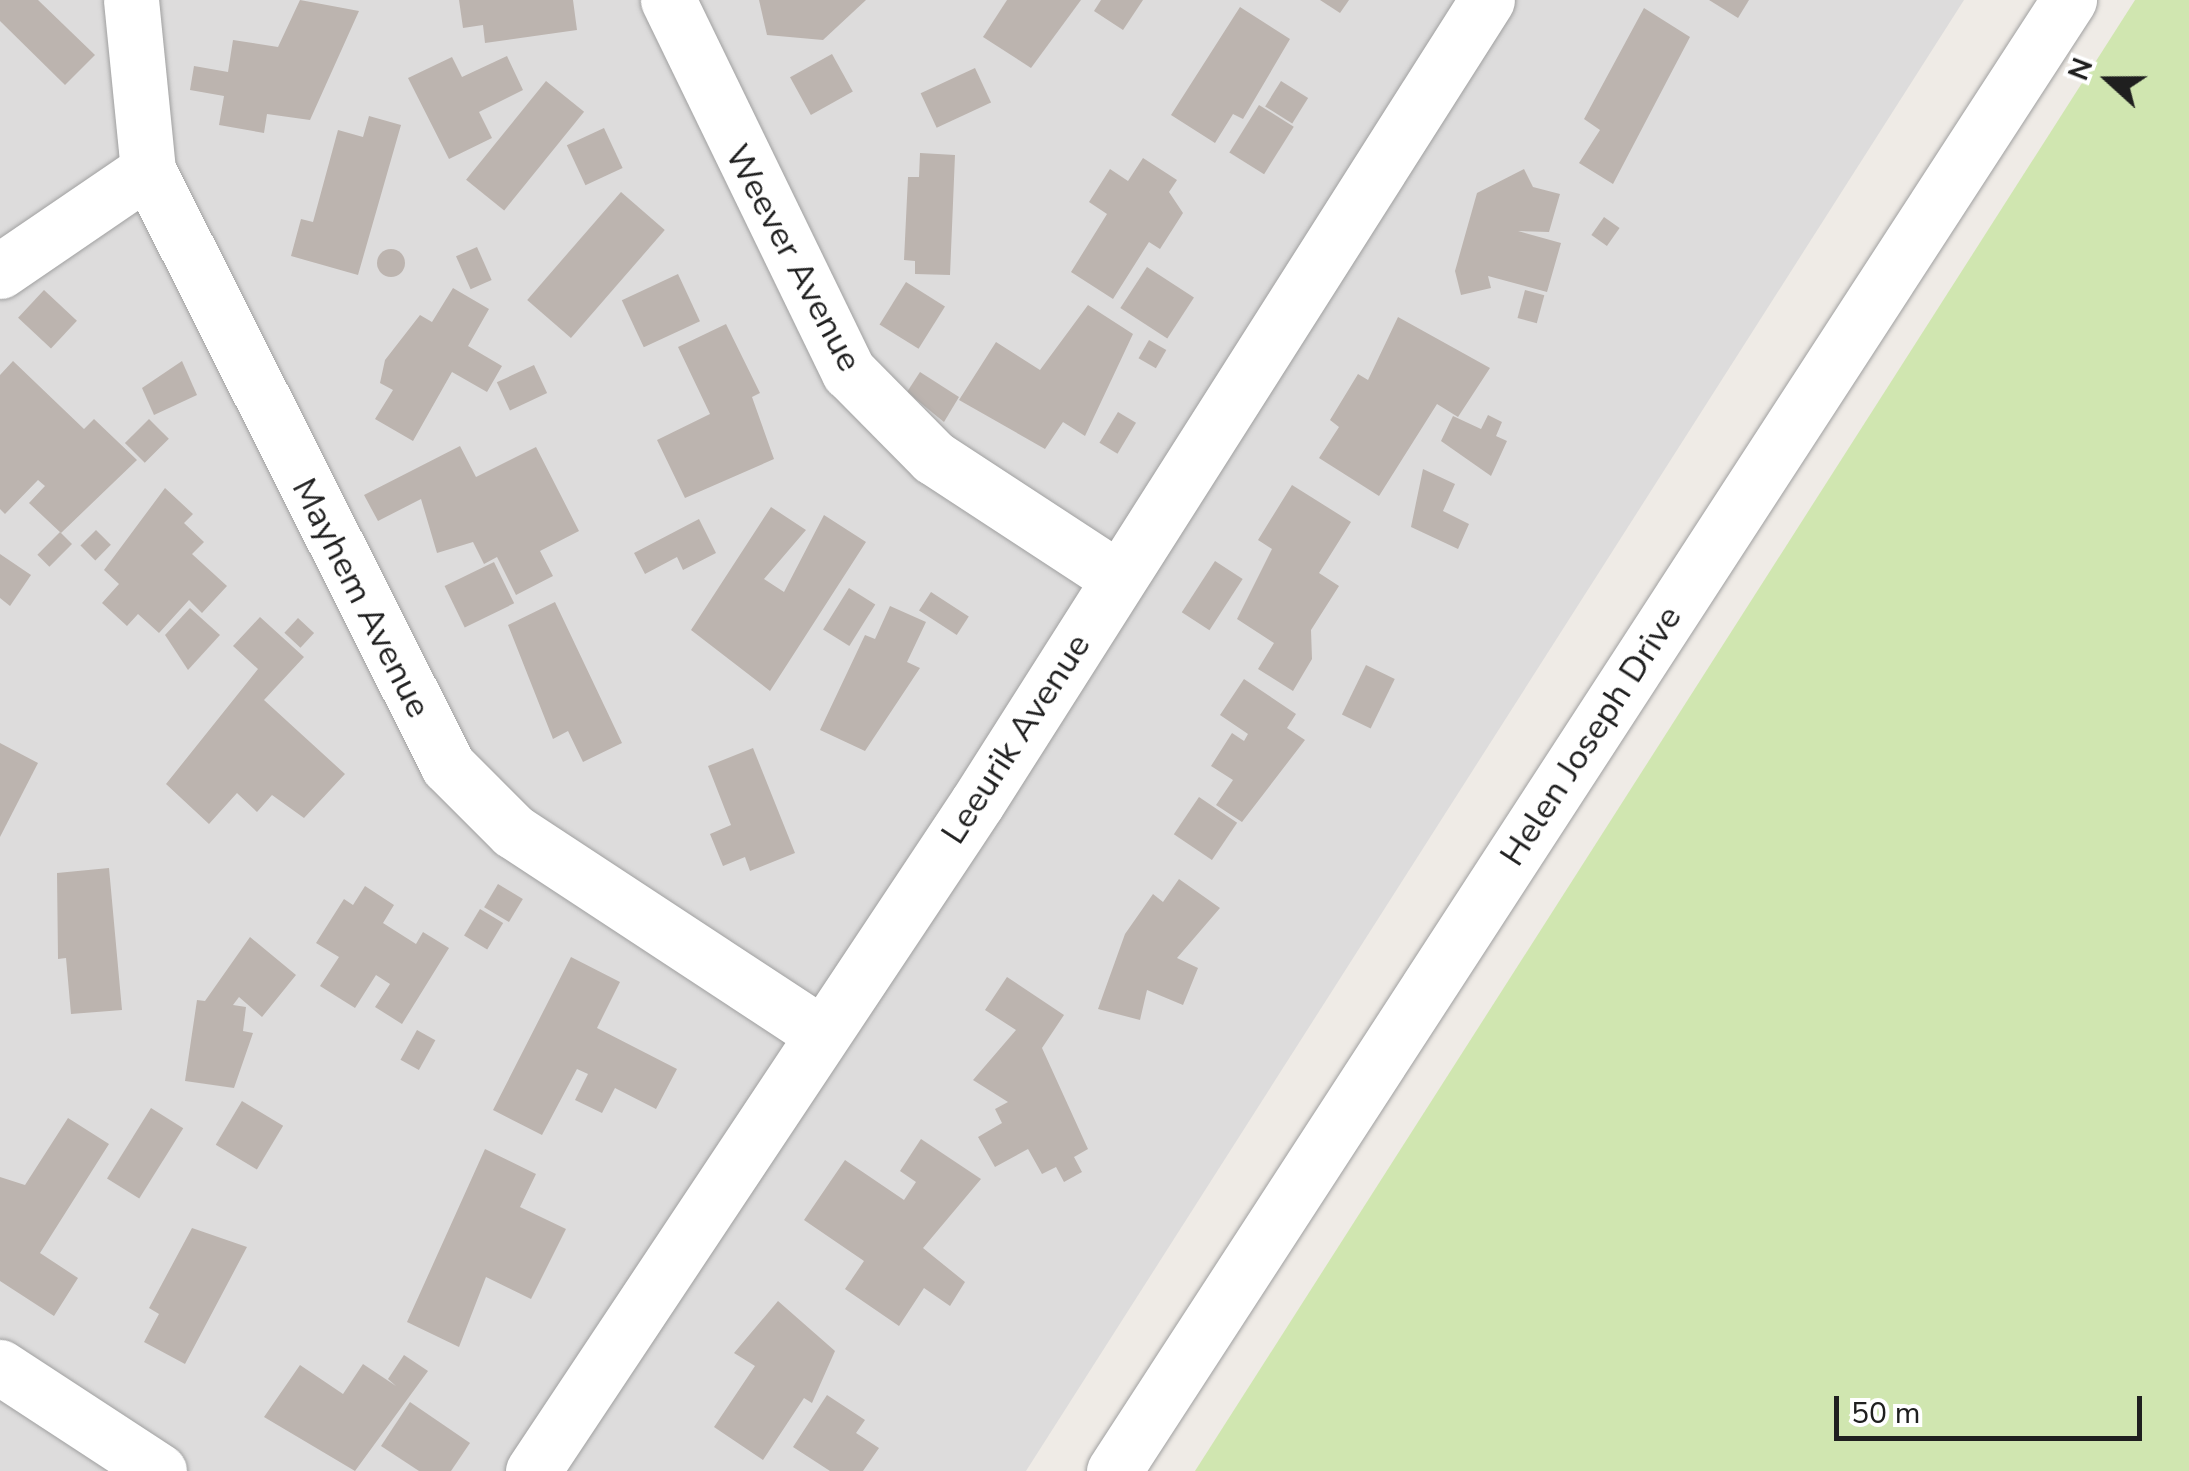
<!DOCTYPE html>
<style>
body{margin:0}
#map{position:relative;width:2189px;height:1471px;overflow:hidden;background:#efebe6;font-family:"Nunito Sans",sans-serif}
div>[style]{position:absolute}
.residential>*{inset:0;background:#dddcdc}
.grass>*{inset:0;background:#d0e6b0}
.building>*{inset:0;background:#bcb4af;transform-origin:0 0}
.round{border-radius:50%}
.roads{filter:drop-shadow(0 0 2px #a0a0a0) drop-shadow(0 0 2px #a0a0a0)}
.minor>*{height:55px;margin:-27.5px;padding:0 27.5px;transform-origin:27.5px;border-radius:27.5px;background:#fff}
span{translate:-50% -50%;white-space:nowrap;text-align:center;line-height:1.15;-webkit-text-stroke:10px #fff;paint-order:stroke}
.street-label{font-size:35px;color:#1f1f1f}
.north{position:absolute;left:2059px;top:30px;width:100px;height:100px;-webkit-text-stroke:8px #fff;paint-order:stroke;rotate:291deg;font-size:28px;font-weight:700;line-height:40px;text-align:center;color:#1f1f1f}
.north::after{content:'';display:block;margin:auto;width:35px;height:45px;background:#1f1f1f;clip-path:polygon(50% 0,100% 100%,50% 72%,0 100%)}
.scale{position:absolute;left:1834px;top:1396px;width:308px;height:45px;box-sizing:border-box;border:5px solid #1f1f1f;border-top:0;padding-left:12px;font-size:30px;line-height:35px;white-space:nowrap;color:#1f1f1f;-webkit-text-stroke:8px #fff;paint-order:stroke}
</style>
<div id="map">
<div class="residential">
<div style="clip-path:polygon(0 0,1964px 0,1026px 1471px,0 1471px)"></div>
</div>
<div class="grass">
<div style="clip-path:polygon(2135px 0,2189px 0,2189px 1471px,1195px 1471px)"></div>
</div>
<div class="building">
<div style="clip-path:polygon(0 0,38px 0,95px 55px,65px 85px,0 21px)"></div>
<div style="clip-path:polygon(300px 0,359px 11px,310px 120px,267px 114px,264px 133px,219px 125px,224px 96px,190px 90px,194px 66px,228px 72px,233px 40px,278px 47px)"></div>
<div style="clip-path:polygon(459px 0,573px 0,577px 30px,485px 43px,483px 25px,463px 28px)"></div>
<div style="clip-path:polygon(759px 0,866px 0,823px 40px,767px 35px)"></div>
<div style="clip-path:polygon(1007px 0,1081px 0,1031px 68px,983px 37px)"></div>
<div style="clip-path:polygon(1101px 0,1143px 0,1123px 30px,1094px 11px)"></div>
<div style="clip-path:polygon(1320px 0,1349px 0,1340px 13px)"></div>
<div style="clip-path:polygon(1709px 0,1749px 0,1738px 18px)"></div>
<div style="clip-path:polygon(1240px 7px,1290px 39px,1243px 119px,1233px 114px,1215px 143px,1171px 115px)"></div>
<div style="clip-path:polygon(1644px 8px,1690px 37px,1613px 184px,1579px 163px,1600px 130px,1584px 119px)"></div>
<div style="left:832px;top:54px;width:43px;height:48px;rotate:61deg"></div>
<div style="clip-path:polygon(507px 56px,523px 90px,479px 112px,492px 138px,449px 159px,408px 78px,452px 57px,462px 77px)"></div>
<div style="left:975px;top:68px;width:38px;height:60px;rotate:65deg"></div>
<div style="left:546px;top:81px;width:49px;height:127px;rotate:39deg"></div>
<div style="left:1281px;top:81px;width:32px;height:30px;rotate:32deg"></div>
<div style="left:1259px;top:105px;width:41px;height:56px;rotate:32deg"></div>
<div style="clip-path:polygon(369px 116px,401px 125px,358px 275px,291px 256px,301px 219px,313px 222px,338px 130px,363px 137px)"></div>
<div style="left:604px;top:128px;width:44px;height:41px;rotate:65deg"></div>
<div style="clip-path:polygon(920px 153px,955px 155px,950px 275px,915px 274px,915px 261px,904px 260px,908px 177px,919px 177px)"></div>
<div style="clip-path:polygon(1143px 158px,1177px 180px,1169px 192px,1183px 213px,1160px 249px,1149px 242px,1113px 299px,1071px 272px,1107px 214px,1089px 202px,1110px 169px,1128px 181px)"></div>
<div style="clip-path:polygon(1524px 169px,1533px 187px,1560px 194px,1549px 232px,1518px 231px,1561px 243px,1547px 292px,1488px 276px,1491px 288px,1461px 295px,1455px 271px,1477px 193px)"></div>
<div style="left:621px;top:192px;width:58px;height:143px;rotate:41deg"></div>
<div style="left:1604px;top:217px;width:19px;height:22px;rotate:35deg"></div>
<div style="left:477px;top:247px;width:36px;height:23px;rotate:66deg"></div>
<div class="round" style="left:377px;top:249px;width:28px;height:28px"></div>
<div style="left:1147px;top:267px;width:56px;height:49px;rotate:33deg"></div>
<div style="left:678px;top:274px;width:52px;height:62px;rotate:65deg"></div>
<div style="left:906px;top:282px;width:46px;height:50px;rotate:32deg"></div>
<div style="clip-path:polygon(453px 288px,489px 309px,468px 346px,502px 366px,487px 392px,452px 372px,413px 441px,375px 419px,393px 390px,380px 383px,385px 360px,420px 315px,432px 322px)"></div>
<div style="left:44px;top:290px;width:45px;height:38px;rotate:43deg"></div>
<div style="left:1525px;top:290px;width:20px;height:29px;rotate:15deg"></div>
<div style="clip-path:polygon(1088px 305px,1133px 334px,1085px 436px,1063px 422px,1045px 449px,959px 400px,996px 342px,1040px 370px)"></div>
<div style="clip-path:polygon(1398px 317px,1490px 368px,1458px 417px,1437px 404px,1379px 496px,1319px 458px,1339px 427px,1330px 420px,1358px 374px,1368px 380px)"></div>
<div style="clip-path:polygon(726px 324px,760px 393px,752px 397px,774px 459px,685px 498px,657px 440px,710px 414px,678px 347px)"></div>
<div style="left:1149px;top:340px;width:20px;height:21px;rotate:30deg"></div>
<div style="clip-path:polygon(13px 361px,84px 429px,94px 419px,137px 460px,61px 533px,29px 503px,45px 486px,38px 480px,5px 514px,0 509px,0 375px)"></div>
<div style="clip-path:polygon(182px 361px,197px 395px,154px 415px,142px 388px)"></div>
<div style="left:534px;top:365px;width:31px;height:41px;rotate:65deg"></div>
<div style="clip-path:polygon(920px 372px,959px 397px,944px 422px,907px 392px)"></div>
<div style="left:1118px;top:412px;width:21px;height:36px;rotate:31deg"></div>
<div style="clip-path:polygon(1488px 415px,1502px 422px,1496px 436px,1507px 441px,1491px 476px,1441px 441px,1453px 416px,1481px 429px)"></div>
<div style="left:149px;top:419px;width:28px;height:34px;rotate:45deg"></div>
<div style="clip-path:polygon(460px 446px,476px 477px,536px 447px,579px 531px,540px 551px,553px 576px,516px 595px,497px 557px,484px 564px,473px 542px,437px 553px,421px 499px,378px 521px,364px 495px)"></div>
<div style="clip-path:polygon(1423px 469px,1455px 484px,1443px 511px,1469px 524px,1458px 549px,1411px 527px)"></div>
<div style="clip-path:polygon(1292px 485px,1351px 522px,1319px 573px,1339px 586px,1311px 630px,1312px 659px,1293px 691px,1258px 669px,1274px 643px,1237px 619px,1272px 549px,1258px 540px)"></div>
<div style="clip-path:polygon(165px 488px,193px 514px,184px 523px,204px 542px,192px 554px,227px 586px,202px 613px,189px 600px,159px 633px,138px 614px,127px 626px,102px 603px,119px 584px,104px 570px)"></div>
<div style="clip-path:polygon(771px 507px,806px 530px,764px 579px,784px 592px,824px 515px,866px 542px,770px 691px,691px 630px)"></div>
<div style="clip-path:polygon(699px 519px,716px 553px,683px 570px,677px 557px,645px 574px,634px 553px)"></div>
<div style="left:96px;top:530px;width:21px;height:22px;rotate:45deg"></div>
<div style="left:60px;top:532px;width:17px;height:32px;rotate:45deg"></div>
<div style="clip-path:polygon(0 554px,31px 575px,10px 606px,0 598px)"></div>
<div style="left:1215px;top:561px;width:33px;height:61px;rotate:33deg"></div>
<div style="left:494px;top:562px;width:46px;height:55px;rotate:64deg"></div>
<div style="left:849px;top:588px;width:31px;height:49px;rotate:32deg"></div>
<div style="left:931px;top:592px;width:45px;height:22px;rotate:33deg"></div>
<div style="clip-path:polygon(555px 602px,622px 743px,583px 762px,568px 731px,553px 739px,508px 625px)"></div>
<div style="clip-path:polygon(890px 606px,926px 622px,907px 662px,920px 668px,865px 751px,820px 730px,865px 635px,875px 639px)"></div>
<div style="clip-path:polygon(190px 608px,220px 635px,188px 670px,165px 635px)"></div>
<div style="clip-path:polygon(260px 617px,304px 657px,264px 700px,345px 774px,304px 818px,272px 795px,257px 812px,237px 793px,209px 824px,166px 784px,258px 669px,233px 646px)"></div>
<div style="left:298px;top:618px;width:22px;height:20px;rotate:43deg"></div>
<div style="left:1366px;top:665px;width:32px;height:55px;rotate:26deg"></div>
<div style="clip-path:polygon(1244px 679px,1296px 714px,1287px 728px,1305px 740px,1242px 822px,1216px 805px,1233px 780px,1211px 766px,1232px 733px,1244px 741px,1248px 734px,1220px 715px)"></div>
<div style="clip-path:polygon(0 743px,38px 763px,0 837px)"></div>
<div style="clip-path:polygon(753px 748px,795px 853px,750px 871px,745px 857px,723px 866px,710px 834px,731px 825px,708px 766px)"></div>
<div style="left:1199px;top:797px;width:46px;height:45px;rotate:34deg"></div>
<div style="clip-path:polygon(109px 868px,122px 1010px,71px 1014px,66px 958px,58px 959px,57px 873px)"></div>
<div style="clip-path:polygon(1179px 879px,1220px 908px,1177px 958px,1198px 968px,1183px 1005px,1147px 990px,1140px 1020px,1098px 1009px,1125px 934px,1153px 894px,1163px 902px)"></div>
<div style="left:498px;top:884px;width:29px;height:27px;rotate:31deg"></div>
<div style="clip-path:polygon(365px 886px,394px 905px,383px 923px,416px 944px,423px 932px,449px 948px,402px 1024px,375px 1007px,390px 984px,376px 975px,355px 1008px,320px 986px,339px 957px,316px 943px,344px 899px,353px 905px)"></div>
<div style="left:480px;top:909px;width:27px;height:31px;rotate:31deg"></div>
<div style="clip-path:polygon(250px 937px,296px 975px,262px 1017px,239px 997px,233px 1005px,246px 1007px,243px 1031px,253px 1033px,234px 1088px,185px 1081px,197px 1000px,205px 1001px)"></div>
<div style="clip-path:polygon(571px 957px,620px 982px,597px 1028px,677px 1069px,656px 1109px,615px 1088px,602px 1113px,575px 1100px,588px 1074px,577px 1069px,542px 1135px,493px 1110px)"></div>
<div style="clip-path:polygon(1007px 977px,1064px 1015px,1042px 1048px,1088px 1149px,1074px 1157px,1082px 1172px,1064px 1182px,1056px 1167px,1042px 1174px,1028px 1149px,995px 1167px,978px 1137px,1002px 1123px,995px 1109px,1008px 1102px,973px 1080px,1016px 1030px,985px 1010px)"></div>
<div style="left:417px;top:1030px;width:21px;height:34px;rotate:29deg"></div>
<div style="left:242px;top:1101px;width:48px;height:51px;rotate:31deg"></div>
<div style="left:151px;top:1108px;width:38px;height:83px;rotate:32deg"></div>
<div style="clip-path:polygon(68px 1118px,109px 1144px,40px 1253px,78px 1278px,54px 1316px,0 1281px,0 1177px,25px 1185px)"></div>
<div style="clip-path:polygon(921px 1139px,981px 1179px,923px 1248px,965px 1282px,950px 1306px,924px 1288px,899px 1326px,845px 1289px,864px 1261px,804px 1220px,845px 1160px,904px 1200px,916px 1182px,900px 1171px)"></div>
<div style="clip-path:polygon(485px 1149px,536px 1174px,520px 1207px,566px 1229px,531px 1299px,486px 1277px,459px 1347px,407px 1322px)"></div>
<div style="clip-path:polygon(192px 1228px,247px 1247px,185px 1364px,144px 1342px,159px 1314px,149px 1308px)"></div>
<div style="clip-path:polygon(778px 1301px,835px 1351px,812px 1403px,804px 1398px,763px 1460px,714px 1427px,755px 1366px,734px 1353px)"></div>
<div style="clip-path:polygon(404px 1355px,428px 1371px,355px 1471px,264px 1417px,300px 1365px,343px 1394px,363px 1364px,396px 1386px,388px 1379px)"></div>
<div style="clip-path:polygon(827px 1395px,865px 1420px,856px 1433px,879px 1448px,863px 1471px,830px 1471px,793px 1447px)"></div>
<div style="clip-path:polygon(410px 1402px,470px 1443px,451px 1471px,419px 1471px,381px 1446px)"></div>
</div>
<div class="roads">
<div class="minor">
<div style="left:131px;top:0;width:171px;rotate:84.3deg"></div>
<div style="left:148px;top:170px;width:667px;rotate:63.28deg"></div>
<div style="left:448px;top:766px;width:92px;rotate:45deg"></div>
<div style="left:513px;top:831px;width:367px;rotate:33.3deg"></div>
<div style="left:668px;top:0;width:414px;rotate:64.1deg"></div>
<div style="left:849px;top:372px;width:120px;rotate:45.3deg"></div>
<div style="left:933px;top:457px;width:221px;rotate:33.2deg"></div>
<div style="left:0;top:271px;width:179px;rotate:-34.3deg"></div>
<div style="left:0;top:1367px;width:190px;rotate:33.2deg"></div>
<div style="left:533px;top:1471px;width:802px;rotate:-56.39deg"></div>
<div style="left:977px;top:803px;width:951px;rotate:-57.58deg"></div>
<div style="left:1114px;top:1471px;width:1754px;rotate:-57.01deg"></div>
</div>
</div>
<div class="street-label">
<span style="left:793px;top:258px;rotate:62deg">Weever Avenue</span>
<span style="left:361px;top:598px;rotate:63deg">Mayhem Avenue</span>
<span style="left:1591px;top:736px;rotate:-57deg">Helen Joseph Drive</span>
<span style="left:1016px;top:739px;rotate:-57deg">Leeurik Avenue</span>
</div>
<div class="north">N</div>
<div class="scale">50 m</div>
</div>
